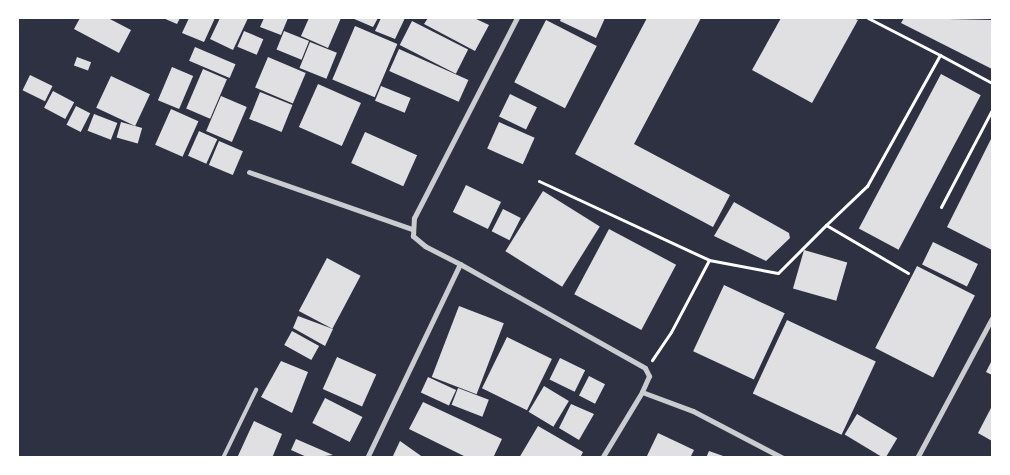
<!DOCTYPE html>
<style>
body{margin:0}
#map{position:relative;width:1010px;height:475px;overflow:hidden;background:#2d3142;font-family:"Fira Sans",sans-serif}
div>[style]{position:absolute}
.building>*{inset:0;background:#e0e0e3;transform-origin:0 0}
.path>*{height:3px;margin:-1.5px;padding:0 1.5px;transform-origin:1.5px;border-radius:1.5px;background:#fff}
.service>*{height:4px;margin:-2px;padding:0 2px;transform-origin:2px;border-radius:2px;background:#caccd0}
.minor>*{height:5px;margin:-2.5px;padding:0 2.5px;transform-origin:2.5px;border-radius:2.5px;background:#caccd0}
span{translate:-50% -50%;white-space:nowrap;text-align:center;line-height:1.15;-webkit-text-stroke:4.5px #fff;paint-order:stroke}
.frame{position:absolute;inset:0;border:19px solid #fff;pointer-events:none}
</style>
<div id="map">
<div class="building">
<div style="clip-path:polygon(80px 18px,108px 18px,131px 30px,119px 53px,74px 29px)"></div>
<div style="clip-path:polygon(163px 18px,180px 18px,177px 24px)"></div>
<div style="clip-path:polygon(189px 18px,215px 18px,204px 42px,182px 33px)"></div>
<div style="clip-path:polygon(220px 18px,248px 18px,233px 50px,210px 39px)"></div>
<div style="clip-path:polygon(264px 18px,288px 18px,281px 35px,260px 27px)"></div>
<div style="clip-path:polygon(309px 18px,341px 18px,328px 48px,301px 36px)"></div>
<div style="clip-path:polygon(352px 18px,378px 18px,373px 27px)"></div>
<div style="clip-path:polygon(381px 18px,405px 18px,395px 39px,375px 31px)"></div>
<div style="clip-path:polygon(428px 18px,474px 18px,489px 25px,475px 51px,424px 24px)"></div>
<div style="clip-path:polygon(561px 18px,605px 18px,596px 38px,560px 21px)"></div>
<div style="clip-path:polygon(647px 18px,701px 18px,634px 144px,730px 195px,713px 227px,575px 154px)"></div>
<div style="clip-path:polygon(781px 18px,853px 18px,858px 20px,812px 103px,752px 70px)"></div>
<div style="clip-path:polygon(904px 18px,992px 20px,992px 69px,901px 23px)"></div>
<div style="left:546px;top:20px;width:57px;height:70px;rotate:27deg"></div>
<div style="left:412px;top:21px;width:63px;height:27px;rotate:27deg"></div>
<div style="left:355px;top:26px;width:46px;height:58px;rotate:23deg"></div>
<div style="left:244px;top:31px;width:21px;height:17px;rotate:23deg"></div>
<div style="left:284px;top:31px;width:27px;height:20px;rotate:22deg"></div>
<div style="left:310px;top:42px;width:29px;height:28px;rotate:22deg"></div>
<div style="left:195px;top:47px;width:44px;height:15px;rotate:23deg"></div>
<div style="left:399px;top:49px;width:76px;height:24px;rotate:24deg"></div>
<div style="left:77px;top:57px;width:15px;height:9px;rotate:20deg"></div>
<div style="left:268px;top:57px;width:41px;height:33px;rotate:23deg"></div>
<div style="left:172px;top:67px;width:23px;height:36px;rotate:23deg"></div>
<div style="left:203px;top:69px;width:26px;height:43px;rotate:23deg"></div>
<div style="left:941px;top:74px;width:45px;height:175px;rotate:28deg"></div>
<div style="left:30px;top:75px;width:25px;height:17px;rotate:26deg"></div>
<div style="left:111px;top:76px;width:43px;height:35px;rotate:25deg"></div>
<div style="left:318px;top:84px;width:47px;height:47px;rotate:24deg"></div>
<div style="left:381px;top:86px;width:32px;height:16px;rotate:22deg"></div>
<div style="left:53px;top:91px;width:24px;height:19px;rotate:28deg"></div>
<div style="left:260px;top:92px;width:35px;height:29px;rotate:22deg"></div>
<div style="left:510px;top:94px;width:30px;height:25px;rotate:26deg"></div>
<div style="left:221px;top:96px;width:28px;height:38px;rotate:23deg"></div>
<div style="left:76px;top:106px;width:16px;height:21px;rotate:27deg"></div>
<div style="left:171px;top:109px;width:30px;height:39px;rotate:24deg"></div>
<div style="left:94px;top:114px;width:25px;height:18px;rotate:21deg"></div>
<div style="left:121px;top:122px;width:22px;height:16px;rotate:16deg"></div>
<div style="left:499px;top:122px;width:39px;height:29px;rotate:24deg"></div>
<div style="left:199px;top:131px;width:20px;height:27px;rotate:24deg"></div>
<div style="left:365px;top:132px;width:57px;height:34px;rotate:24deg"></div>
<div style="clip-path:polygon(992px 137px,992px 250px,947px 227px)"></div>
<div style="left:219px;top:141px;width:26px;height:26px;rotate:23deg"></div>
<div style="left:466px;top:185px;width:39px;height:30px;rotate:26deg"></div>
<div style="left:543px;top:191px;width:67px;height:71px;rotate:32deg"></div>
<div style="clip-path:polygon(734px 202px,789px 233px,790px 238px,766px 261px,714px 236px)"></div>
<div style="left:503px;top:209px;width:20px;height:25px;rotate:27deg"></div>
<div style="left:609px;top:229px;width:76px;height:74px;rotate:28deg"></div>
<div style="left:933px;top:242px;width:50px;height:25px;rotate:26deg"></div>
<div style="left:804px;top:250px;width:45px;height:40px;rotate:16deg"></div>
<div style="left:327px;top:258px;width:38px;height:60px;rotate:28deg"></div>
<div style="left:917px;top:266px;width:65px;height:92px;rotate:27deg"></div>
<div style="left:724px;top:285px;width:67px;height:73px;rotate:25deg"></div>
<div style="left:459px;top:306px;width:48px;height:76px;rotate:21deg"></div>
<div style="clip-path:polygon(298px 316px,333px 329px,325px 346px,293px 328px)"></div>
<div style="left:787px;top:320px;width:98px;height:81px;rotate:25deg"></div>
<div style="left:292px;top:331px;width:31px;height:16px;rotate:29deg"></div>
<div style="left:507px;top:337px;width:50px;height:57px;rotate:26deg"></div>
<div style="left:337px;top:357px;width:43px;height:35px;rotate:24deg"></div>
<div style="left:560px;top:358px;width:28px;height:24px;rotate:26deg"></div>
<div style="clip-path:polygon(992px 360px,992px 375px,986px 372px)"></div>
<div style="clip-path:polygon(281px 361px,308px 372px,292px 413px,261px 397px)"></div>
<div style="left:589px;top:376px;width:18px;height:22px;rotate:27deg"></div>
<div style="left:428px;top:377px;width:31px;height:17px;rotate:25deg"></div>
<div style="left:544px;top:386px;width:29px;height:30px;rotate:31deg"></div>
<div style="left:458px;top:388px;width:33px;height:18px;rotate:21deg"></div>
<div style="left:325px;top:398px;width:42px;height:28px;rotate:27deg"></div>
<div style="clip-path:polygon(423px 402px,502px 439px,493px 458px,468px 458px,409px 429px)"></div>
<div style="clip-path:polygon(571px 404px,594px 414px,579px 440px,559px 428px)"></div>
<div style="clip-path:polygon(992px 406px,992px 441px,978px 433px)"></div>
<div style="left:857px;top:414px;width:47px;height:24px;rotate:31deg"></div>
<div style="clip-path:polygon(254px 421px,282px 434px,272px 458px,237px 458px)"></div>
<div style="clip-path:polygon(538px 426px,583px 452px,580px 458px,519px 458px)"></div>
<div style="clip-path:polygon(658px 433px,694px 450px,690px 458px,646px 458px)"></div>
<div style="clip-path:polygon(296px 439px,333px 455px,309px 458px,291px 450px)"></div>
<div style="clip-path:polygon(400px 441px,424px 458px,392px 458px)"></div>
<div style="clip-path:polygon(709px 451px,726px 457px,726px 458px,706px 458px)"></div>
</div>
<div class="path">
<div style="left:940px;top:55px;width:59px;rotate:28.3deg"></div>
<div style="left:539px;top:181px;width:187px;rotate:24.9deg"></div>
<div style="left:709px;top:260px;width:81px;rotate:117.8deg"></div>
<div style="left:671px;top:332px;width:34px;rotate:124deg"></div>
<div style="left:941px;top:207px;width:110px;rotate:-62.3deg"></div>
<div style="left:826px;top:225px;width:57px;rotate:-43.6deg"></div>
<div style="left:867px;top:186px;width:150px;rotate:-60.9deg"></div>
<div style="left:940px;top:55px;width:81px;rotate:-152.8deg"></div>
<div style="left:709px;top:260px;width:70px;rotate:10.7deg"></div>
<div style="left:778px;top:273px;width:68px;rotate:-45deg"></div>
<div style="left:826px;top:225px;width:95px;rotate:30.3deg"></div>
</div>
<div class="service">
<div style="left:223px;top:458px;width:76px;rotate:-64.1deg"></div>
</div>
<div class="minor">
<div style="left:249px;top:172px;width:173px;rotate:19.3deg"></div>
<div style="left:460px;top:264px;width:212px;rotate:29.3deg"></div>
<div style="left:645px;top:368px;width:9px;rotate:63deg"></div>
<div style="left:649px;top:376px;width:17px;rotate:114deg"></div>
<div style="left:642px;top:392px;width:77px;rotate:121.2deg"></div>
<div style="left:642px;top:392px;width:54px;rotate:20.4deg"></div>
<div style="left:693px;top:411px;width:102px;rotate:27.6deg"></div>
<div style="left:367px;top:458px;width:215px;rotate:-64.4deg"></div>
<div style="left:460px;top:264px;width:39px;rotate:-153deg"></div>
<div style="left:425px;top:246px;width:16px;rotate:-140deg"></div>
<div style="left:413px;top:236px;width:18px;rotate:-87deg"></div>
<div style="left:414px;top:218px;width:225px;rotate:-62.8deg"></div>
<div style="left:917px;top:458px;width:159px;rotate:-61.8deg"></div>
</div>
<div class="frame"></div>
</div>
